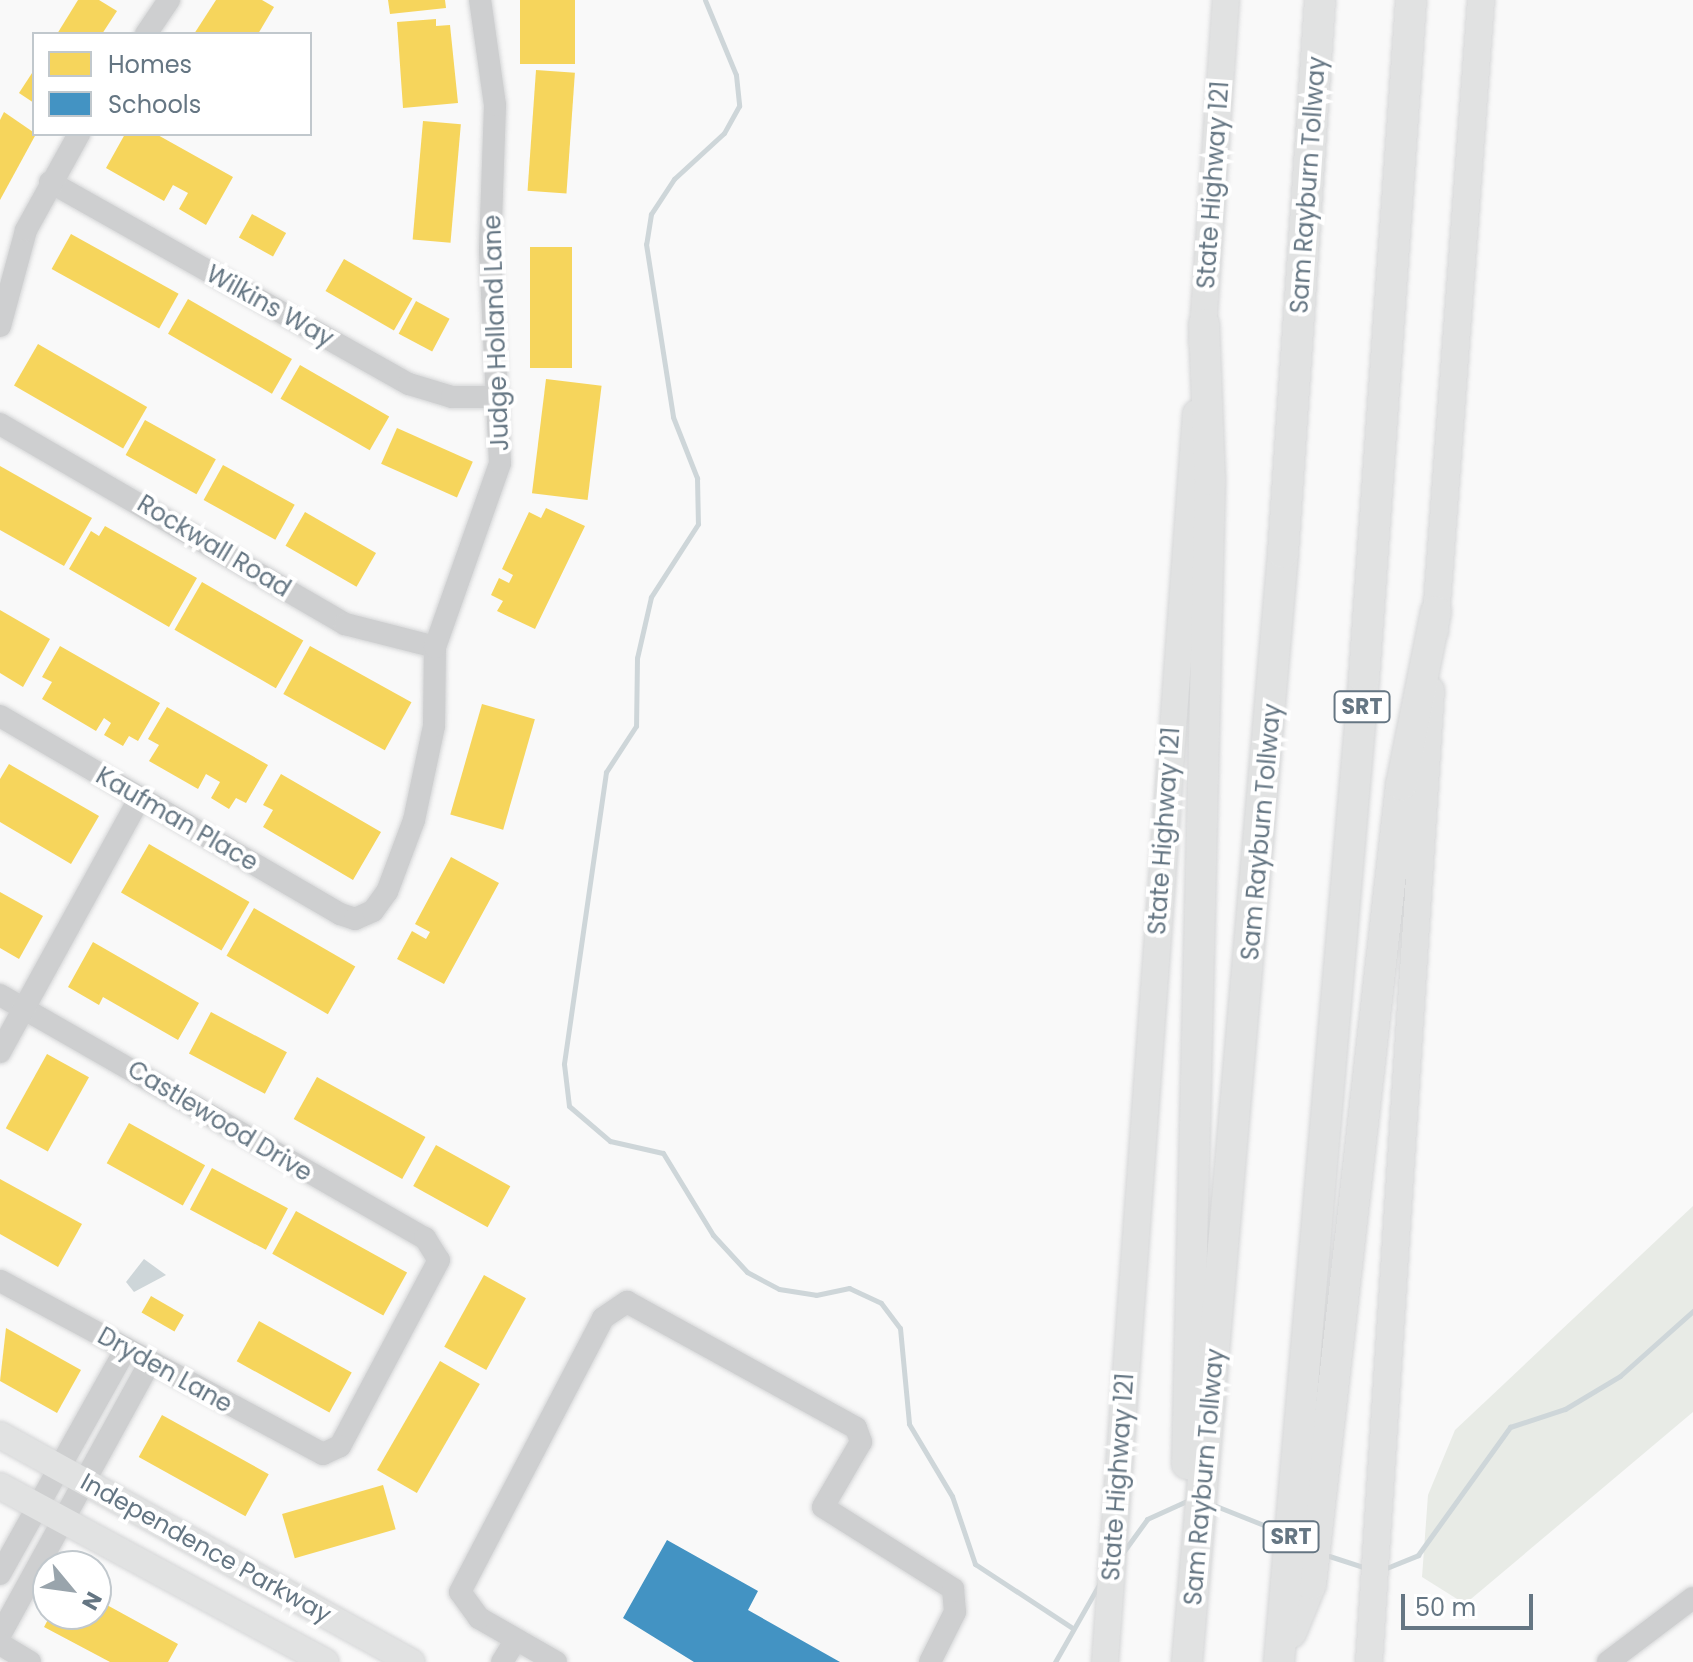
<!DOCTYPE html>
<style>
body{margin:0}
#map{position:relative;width:1693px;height:1662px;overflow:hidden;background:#f9f9f9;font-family:Poppins,sans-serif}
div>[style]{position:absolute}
.green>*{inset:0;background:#e8ebe6}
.water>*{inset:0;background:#ced6d9}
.homes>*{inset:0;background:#f6d55c;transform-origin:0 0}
.schools>*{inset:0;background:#4393c3}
.stream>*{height:5px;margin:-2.5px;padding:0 2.5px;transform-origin:2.5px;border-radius:2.5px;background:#ced6d9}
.roads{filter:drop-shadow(0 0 2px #d5d6d7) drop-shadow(0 0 2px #d5d6d7)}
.minor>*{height:22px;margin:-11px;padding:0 11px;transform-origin:11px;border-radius:11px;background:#cecfd0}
.major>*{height:26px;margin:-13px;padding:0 13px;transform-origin:13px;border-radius:13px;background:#e1e2e2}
.highway>*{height:30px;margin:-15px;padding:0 15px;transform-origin:15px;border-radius:15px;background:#e1e2e2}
span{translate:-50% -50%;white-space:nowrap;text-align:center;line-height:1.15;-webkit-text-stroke:8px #fff;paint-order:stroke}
.shield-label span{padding:2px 6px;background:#fff;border:2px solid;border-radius:6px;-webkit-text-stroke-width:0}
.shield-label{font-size:22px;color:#657683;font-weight:700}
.street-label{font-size:24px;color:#657683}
.legend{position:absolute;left:32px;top:32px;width:280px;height:104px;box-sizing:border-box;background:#fff;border:2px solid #c1c8cd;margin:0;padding:10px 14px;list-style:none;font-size:24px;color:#657683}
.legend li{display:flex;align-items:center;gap:16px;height:40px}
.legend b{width:40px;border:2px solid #c1c8cd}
.north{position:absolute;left:32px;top:1550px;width:80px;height:80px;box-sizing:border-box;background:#fff;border:2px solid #c1c8cd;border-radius:50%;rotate:119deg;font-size:22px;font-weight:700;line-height:32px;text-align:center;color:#657683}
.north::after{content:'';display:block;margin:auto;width:28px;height:36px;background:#99a4ac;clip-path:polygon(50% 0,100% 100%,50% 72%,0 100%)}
.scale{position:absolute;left:1401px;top:1594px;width:132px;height:36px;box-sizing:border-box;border:4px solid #657683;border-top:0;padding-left:10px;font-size:24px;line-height:28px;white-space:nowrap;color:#657683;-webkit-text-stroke:6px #fff;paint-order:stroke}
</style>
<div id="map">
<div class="green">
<div style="clip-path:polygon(1693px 1206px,1693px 1412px,1465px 1604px,1422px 1577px,1428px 1495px,1455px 1430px)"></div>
</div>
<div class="water">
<div style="clip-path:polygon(144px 1259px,166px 1275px,134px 1292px,126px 1282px)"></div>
</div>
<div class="homes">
<div style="clip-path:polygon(78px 0,99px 0,117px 11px,102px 34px,57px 34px)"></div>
<div style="clip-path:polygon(216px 0,262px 0,274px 7px,258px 34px,194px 34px)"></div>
<div style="clip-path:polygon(388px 0,445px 0,446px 8px,390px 14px)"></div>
<div style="left:520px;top:0;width:55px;height:64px"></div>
<div style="clip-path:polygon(436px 19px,436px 26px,450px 25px,458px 103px,403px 108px,397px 22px)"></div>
<div style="clip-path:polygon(34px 70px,34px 103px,19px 93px)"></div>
<div style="left:536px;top:70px;width:39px;height:121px;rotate:4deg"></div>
<div style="clip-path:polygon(4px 112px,36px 134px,0 200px,0 120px)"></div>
<div style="left:423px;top:121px;width:38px;height:119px;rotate:5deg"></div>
<div style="clip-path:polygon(125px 134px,156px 134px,233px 177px,206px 225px,179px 209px,188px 193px,173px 185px,164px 201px,106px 168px)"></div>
<div style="left:252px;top:214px;width:39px;height:27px;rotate:29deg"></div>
<div style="left:71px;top:234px;width:123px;height:40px;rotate:29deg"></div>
<div style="left:530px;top:247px;width:42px;height:121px"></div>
<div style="left:344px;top:259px;width:79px;height:37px;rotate:30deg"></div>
<div style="left:188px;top:299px;width:120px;height:40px;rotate:30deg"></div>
<div style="left:416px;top:301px;width:38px;height:37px;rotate:28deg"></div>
<div style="left:38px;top:344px;width:126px;height:48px;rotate:30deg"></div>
<div style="left:300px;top:365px;width:103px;height:39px;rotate:30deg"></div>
<div style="left:546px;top:379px;width:56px;height:115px;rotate:7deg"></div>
<div style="left:145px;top:420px;width:81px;height:40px;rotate:29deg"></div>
<div style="left:397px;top:428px;width:83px;height:39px;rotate:24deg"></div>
<div style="left:223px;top:465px;width:82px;height:40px;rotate:29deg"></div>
<div style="clip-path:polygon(0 466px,92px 518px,64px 566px,0 530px)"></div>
<div style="clip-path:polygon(546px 508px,585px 526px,535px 629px,497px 611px,503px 601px,491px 595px,499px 578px,509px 583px,513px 575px,502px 569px,529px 512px,541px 518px)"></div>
<div style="left:305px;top:512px;width:82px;height:39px;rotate:30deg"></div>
<div style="clip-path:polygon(105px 526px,197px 578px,169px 627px,69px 569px,91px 531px,99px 536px)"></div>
<div style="left:202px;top:582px;width:117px;height:55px;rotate:30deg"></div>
<div style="clip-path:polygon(0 610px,50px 639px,23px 687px,0 673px)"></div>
<div style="clip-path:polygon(60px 646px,160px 703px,138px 741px,129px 736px,123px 746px,104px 735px,111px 723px,104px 718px,96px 731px,42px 699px,52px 682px,42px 677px)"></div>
<div style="left:310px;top:646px;width:116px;height:55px;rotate:29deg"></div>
<div style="left:482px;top:704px;width:55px;height:115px;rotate:16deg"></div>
<div style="clip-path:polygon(167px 707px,268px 765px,246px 803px,236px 798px,229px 809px,211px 798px,220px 782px,206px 774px,198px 789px,149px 761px,159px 745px,148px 739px)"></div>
<div style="clip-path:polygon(9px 764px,99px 816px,71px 864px,0 822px,0 779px)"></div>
<div style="clip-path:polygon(281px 774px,381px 832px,353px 880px,263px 827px,273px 810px,263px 805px)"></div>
<div style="left:149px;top:844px;width:116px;height:56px;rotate:30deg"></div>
<div style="clip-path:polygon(451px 857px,499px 883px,444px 984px,397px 959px,412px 931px,426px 939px,430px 932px,415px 924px)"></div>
<div style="clip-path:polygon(0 892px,43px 916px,19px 959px,0 948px)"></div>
<div style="left:254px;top:908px;width:117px;height:55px;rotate:30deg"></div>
<div style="clip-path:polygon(93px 942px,199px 1003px,178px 1040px,103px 997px,99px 1005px,68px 987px)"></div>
<div style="left:211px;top:1012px;width:86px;height:47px;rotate:28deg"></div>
<div style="left:47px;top:1054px;width:48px;height:85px;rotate:29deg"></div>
<div style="left:317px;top:1077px;width:124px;height:48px;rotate:29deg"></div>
<div style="left:129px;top:1123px;width:87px;height:46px;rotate:29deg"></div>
<div style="left:436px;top:1145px;width:85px;height:47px;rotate:29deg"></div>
<div style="left:212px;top:1168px;width:86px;height:47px;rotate:28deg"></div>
<div style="clip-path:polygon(0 1179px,82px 1224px,58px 1267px,0 1234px)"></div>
<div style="left:296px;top:1211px;width:127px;height:49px;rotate:29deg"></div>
<div style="left:484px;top:1275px;width:48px;height:82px;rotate:29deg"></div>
<div style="left:151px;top:1296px;width:38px;height:19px;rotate:30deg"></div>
<div style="left:259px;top:1321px;width:106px;height:46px;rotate:29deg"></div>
<div style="clip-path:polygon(6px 1328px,81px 1370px,57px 1413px,0 1381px)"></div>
<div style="left:440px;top:1361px;width:46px;height:126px;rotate:30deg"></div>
<div style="left:162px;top:1415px;width:122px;height:48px;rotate:29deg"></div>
<div style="left:383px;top:1485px;width:46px;height:105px;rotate:74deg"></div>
<div style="clip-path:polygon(96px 1599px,178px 1644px,168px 1662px,110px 1662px,44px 1627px,51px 1614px,96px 1614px)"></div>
</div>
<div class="schools">
<div style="clip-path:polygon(667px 1540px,758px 1591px,748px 1610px,840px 1662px,694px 1662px,623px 1618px)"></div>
</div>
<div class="stream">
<div style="left:705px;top:0;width:81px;rotate:67.5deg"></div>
<div style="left:736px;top:75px;width:31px;rotate:84deg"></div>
<div style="left:739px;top:106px;width:31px;rotate:119deg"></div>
<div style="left:724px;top:133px;width:68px;rotate:137.4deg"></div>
<div style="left:674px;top:179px;width:42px;rotate:123.3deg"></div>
<div style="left:651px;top:214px;width:30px;rotate:99deg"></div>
<div style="left:646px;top:244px;width:175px;rotate:81.1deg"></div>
<div style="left:673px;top:417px;width:66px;rotate:68.5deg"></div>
<div style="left:697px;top:478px;width:46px;rotate:88.8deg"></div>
<div style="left:698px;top:524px;width:87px;rotate:122.8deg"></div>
<div style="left:651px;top:597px;width:63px;rotate:102.9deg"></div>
<div style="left:637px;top:658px;width:68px;rotate:90.8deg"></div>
<div style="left:636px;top:726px;width:55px;rotate:123.1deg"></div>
<div style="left:606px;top:772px;width:295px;rotate:98.2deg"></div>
<div style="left:564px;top:1064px;width:42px;rotate:83.2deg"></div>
<div style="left:569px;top:1106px;width:54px;rotate:40.5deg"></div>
<div style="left:610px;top:1141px;width:54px;rotate:12.8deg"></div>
<div style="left:663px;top:1153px;width:96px;rotate:58.6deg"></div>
<div style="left:713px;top:1235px;width:50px;rotate:47.4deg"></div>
<div style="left:747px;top:1272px;width:36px;rotate:28deg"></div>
<div style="left:779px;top:1289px;width:37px;rotate:9deg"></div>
<div style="left:816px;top:1295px;width:34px;rotate:-12deg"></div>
<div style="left:849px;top:1288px;width:35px;rotate:25deg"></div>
<div style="left:881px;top:1303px;width:31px;rotate:53deg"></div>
<div style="left:900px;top:1328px;width:96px;rotate:84.6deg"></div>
<div style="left:909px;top:1424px;width:84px;rotate:59.2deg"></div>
<div style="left:952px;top:1496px;width:72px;rotate:71.3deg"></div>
<div style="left:975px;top:1564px;width:115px;rotate:33.3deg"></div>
<div style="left:1211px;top:1504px;width:73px;rotate:21.7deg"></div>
<div style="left:1124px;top:1551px;width:39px;rotate:-54deg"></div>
<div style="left:1147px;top:1519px;width:46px;rotate:-24.3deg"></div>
<div style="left:1323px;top:1554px;width:45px;rotate:18deg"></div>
<div style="left:1384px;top:1569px;width:37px;rotate:-22deg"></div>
<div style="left:1418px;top:1555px;width:158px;rotate:-54.3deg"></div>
<div style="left:1510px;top:1427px;width:58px;rotate:-18.1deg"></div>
<div style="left:1565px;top:1409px;width:64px;rotate:-31deg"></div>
<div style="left:1620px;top:1376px;width:98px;rotate:-41.7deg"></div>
<div style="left:1055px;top:1662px;width:93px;rotate:-60.4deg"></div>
</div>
<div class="roads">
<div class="minor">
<div style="left:146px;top:34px;width:41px;rotate:-55.9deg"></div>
<div style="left:50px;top:182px;width:412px;rotate:29.4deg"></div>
<div style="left:409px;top:384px;width:45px;rotate:16.8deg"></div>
<div style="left:452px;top:397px;width:48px"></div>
<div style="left:0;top:326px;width:99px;rotate:-74.8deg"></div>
<div style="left:26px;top:230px;width:110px;rotate:-61.1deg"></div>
<div style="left:0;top:424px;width:399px;rotate:30.1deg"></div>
<div style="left:345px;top:624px;width:93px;rotate:14.3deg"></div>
<div style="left:0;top:716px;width:393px;rotate:30.2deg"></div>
<div style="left:340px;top:914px;width:16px;rotate:18deg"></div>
<div style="left:355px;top:919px;width:20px;rotate:-24deg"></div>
<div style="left:373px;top:911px;width:24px;rotate:-54deg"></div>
<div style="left:387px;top:892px;width:77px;rotate:-69.4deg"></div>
<div style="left:414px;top:820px;width:96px;rotate:-78deg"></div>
<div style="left:434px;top:726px;width:79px;rotate:-89.3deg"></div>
<div style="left:435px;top:647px;width:195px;rotate:-70.5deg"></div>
<div style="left:500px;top:463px;width:214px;rotate:-92.7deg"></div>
<div style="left:490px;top:249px;width:144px;rotate:-88deg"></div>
<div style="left:495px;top:105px;width:106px;rotate:-98.1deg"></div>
<div style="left:0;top:995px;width:490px;rotate:29.8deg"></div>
<div style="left:425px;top:1238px;width:26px;rotate:58deg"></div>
<div style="left:439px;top:1260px;width:211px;rotate:118deg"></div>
<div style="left:340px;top:1446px;width:19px;rotate:155deg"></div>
<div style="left:323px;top:1454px;width:366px;rotate:-151.8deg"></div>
<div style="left:0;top:1052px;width:291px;rotate:-61.2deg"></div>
<div style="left:0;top:1574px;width:258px;rotate:-60.8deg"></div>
<div style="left:0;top:1635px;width:311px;rotate:-61.2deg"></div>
<div style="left:0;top:1644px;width:35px;rotate:31deg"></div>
<div style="left:502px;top:1662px;width:26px;rotate:-58deg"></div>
<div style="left:556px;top:1662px;width:89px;rotate:-150.3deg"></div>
<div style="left:479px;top:1618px;width:32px;rotate:-126deg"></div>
<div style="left:460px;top:1592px;width:309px;rotate:-62.4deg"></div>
<div style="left:603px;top:1318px;width:29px;rotate:-34deg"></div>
<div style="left:627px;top:1302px;width:261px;rotate:28.8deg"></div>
<div style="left:856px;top:1428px;width:15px;rotate:70deg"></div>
<div style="left:861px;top:1442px;width:75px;rotate:120.3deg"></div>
<div style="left:823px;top:1507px;width:154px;rotate:32.2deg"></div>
<div style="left:953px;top:1589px;width:23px;rotate:85deg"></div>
<div style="left:955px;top:1612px;width:56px;rotate:116.6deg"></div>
<div style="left:1608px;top:1662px;width:106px;rotate:-37deg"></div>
</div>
<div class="major">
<div style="left:1202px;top:342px;width:343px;rotate:-86deg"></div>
<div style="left:1435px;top:631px;width:633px;rotate:-85.83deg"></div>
<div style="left:0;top:1435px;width:470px;rotate:28.9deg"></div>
<div style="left:0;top:1486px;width:370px;rotate:28.4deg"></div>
<div style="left:1105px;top:1662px;width:1252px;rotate:-85.83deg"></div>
<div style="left:1369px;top:1662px;width:974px;rotate:-86.35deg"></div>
</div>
<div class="highway">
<div style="left:1187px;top:1464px;width:984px;rotate:-88.66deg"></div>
<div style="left:1210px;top:480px;width:156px;rotate:-92.2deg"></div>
<div style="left:1291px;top:1633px;width:53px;rotate:-67.8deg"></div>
<div style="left:1311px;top:1584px;width:804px;rotate:-83.57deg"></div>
<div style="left:1401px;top:785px;width:177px;rotate:-78.6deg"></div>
<div style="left:1187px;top:1662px;width:1113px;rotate:-85.05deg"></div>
<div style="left:1283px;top:553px;width:554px;rotate:-86.17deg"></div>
<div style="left:1279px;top:1662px;width:988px;rotate:-85.06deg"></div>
<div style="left:1364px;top:678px;width:680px;rotate:-86.03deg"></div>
</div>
</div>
<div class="shield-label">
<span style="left:1362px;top:707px">SRT</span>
<span style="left:1291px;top:1537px">SRT</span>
</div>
<div class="street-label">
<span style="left:1213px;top:185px;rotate:-86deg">State Highway 121</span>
<span style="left:1308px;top:185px;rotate:-86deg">Sam Rayburn Tollway</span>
<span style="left:270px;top:306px;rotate:29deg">Wilkins Way</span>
<span style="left:496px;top:333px;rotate:-92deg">Judge Holland Lane</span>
<span style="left:214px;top:546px;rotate:31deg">Rockwall Road</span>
<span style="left:177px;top:819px;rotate:30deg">Kaufman Place</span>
<span style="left:1164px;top:831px;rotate:-86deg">State Highway 121</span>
<span style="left:1261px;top:832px;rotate:-85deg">Sam Rayburn Tollway</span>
<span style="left:220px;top:1121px;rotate:31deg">Castlewood Drive</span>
<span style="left:165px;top:1370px;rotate:29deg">Dryden Lane</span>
<span style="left:1118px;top:1477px;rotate:-86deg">State Highway 121</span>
<span style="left:1204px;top:1477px;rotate:-85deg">Sam Rayburn Tollway</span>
<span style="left:206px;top:1548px;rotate:29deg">Independence Parkway</span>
</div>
<ul class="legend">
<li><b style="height:22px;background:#f6d55c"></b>Homes</li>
<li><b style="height:22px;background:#4393c3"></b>Schools</li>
</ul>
<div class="north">N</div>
<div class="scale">50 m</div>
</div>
